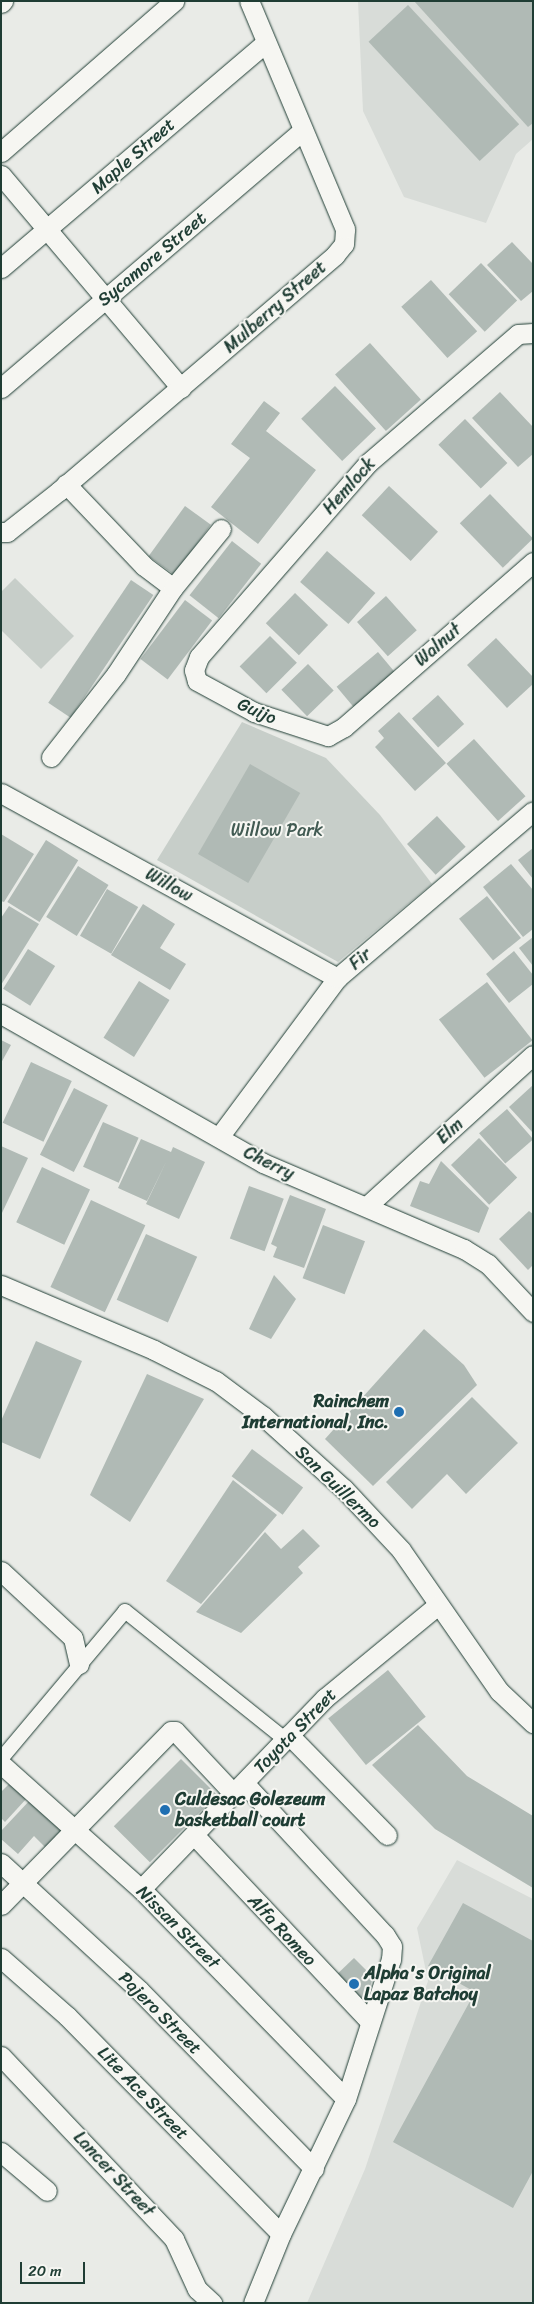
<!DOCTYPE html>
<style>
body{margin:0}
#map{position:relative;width:534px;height:2304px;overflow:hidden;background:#e9ebe7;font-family:Sriracha,sans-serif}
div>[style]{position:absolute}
.built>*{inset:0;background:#d8dcd8}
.green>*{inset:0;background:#c7cec9}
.building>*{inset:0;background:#b0bab5;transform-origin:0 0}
.roads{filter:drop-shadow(0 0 1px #1f3d34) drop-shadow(0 0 1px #1f3d34)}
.pedestrian>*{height:14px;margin:-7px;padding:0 7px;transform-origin:7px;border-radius:7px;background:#f6f6f2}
.minor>*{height:19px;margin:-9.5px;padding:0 9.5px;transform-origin:9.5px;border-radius:9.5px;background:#f6f6f2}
.dots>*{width:14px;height:14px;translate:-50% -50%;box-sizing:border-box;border:2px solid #f6f6f2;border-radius:50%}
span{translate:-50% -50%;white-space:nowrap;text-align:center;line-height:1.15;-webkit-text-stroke:4px #f6f6f2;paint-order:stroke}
.street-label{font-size:18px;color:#1f3d34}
.park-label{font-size:18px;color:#415a52}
.poi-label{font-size:18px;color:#1f3d34;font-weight:700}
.right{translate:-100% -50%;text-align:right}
.left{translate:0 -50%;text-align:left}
.frame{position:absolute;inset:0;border:2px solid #1f3d34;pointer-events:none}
.scale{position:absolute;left:20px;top:2262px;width:65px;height:22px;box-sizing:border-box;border:2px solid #1f3d34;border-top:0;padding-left:6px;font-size:15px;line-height:18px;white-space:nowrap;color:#1f3d34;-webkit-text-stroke:4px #f6f6f2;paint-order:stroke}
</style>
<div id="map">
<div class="built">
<div style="clip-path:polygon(358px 1px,533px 1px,533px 139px,516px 154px,486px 223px,404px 197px,363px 111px)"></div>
<div style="clip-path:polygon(457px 1860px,533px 1899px,533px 2303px,307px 2303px,365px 2169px,428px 1981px,417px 1928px)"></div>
</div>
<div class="green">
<div style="clip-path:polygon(15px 578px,74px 636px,41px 669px,1px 630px,1px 592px)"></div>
<div style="clip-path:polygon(242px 722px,326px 758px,380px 815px,432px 884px,338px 962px,157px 860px)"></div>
</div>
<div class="building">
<div style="clip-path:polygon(414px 1px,533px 1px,533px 123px,528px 127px)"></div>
<div style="left:408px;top:5px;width:163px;height:54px;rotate:47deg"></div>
<div style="clip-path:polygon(512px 242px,533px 264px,533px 291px,521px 301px,487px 265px)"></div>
<div style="left:481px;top:263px;width:52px;height:45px;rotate:46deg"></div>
<div style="left:431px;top:280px;width:69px;height:40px;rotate:48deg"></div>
<div style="left:370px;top:343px;width:76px;height:47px;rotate:48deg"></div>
<div style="left:335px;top:386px;width:59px;height:47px;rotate:46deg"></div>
<div style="clip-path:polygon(500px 392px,533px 427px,533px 454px,518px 467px,472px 418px)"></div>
<div style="clip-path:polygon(264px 401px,280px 413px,266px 431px,316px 470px,258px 544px,211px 507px,250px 458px,231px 444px)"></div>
<div style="left:465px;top:419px;width:61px;height:37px;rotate:46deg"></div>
<div style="left:389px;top:486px;width:67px;height:40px;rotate:43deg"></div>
<div style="left:490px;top:494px;width:62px;height:42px;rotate:46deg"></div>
<div style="left:185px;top:506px;width:32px;height:62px;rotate:36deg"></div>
<div style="left:232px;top:541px;width:37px;height:69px;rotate:38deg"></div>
<div style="left:327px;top:551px;width:64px;height:41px;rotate:41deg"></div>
<div style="left:131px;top:580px;width:27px;height:148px;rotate:34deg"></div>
<div style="left:295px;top:593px;width:46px;height:42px;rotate:44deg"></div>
<div style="left:386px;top:596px;width:46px;height:39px;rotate:48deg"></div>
<div style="left:185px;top:600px;width:34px;height:74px;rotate:37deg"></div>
<div style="left:270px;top:636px;width:38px;height:43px;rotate:45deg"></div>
<div style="clip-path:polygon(496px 638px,533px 677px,533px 684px,507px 708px,467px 665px)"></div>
<div style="left:378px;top:652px;width:26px;height:54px;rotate:50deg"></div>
<div style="left:308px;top:664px;width:37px;height:37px;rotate:46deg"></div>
<div style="left:438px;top:695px;width:39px;height:35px;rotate:48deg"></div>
<div style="clip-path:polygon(399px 712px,446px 763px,415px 791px,375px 747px,384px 738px,378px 731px)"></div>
<div style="left:474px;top:739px;width:77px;height:37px;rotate:48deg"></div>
<div style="left:250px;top:764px;width:58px;height:104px;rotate:30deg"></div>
<div style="left:437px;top:816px;width:42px;height:41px;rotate:47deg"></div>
<div style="clip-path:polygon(1px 834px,34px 854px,4px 902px,1px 901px)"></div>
<div style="left:46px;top:840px;width:38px;height:73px;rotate:32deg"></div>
<div style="clip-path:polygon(533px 848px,533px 879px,518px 860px)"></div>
<div style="clip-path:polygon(511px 864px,533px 890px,533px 929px,523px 937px,483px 887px)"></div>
<div style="left:78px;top:866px;width:36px;height:60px;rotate:32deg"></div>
<div style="left:107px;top:889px;width:36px;height:54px;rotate:30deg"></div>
<div style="left:487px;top:896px;width:54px;height:36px;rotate:51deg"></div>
<div style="clip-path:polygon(143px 904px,175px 924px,160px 948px,186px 964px,170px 990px,111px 955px)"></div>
<div style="clip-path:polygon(9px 906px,39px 924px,1px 985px,1px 918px)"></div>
<div style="clip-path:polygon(533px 937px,533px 966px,519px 948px)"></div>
<div style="left:28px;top:949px;width:32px;height:47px;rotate:32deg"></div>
<div style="clip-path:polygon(514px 951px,533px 975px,533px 984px,509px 1003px,486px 974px)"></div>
<div style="left:139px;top:981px;width:36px;height:67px;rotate:32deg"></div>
<div style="left:487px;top:982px;width:74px;height:61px;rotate:52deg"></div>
<div style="clip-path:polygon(1px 1040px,11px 1045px,1px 1063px)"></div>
<div style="left:31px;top:1062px;width:45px;height:67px;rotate:25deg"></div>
<div style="clip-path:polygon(533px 1085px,533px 1133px,509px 1107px)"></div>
<div style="left:74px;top:1088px;width:38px;height:75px;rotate:27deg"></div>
<div style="left:507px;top:1109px;width:40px;height:37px;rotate:49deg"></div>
<div style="left:103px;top:1122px;width:39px;height:49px;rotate:24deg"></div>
<div style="left:479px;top:1138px;width:55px;height:39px;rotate:46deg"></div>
<div style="clip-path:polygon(141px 1139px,171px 1152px,173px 1147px,205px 1162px,179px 1219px,146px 1204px,167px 1160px,147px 1201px,118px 1188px)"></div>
<div style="clip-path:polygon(1px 1146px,28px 1158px,1px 1215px)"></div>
<div style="clip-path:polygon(441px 1161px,489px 1208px,479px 1233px,410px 1206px,420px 1181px,429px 1184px)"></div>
<div style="left:42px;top:1167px;width:53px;height:61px;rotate:25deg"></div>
<div style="left:249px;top:1186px;width:37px;height:56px;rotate:20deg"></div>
<div style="clip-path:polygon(290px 1195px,326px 1209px,304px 1268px,273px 1257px,277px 1247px,271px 1244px)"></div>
<div style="left:91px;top:1200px;width:60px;height:96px;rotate:25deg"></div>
<div style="clip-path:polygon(529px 1211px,533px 1214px,533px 1265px,528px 1270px,499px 1239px)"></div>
<div style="left:323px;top:1225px;width:45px;height:57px;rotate:21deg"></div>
<div style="left:146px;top:1234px;width:56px;height:72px;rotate:24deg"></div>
<div style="clip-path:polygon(274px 1275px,296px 1299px,271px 1339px,249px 1329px)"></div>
<div style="clip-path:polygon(424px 1329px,464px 1365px,477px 1385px,373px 1486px,325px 1439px)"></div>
<div style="clip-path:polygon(36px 1341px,82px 1361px,40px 1459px,1px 1442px,1px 1421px)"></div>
<div style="clip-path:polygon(147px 1374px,204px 1399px,130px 1522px,90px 1495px)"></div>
<div style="clip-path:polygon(472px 1397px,518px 1443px,466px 1494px,447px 1474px,412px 1509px,386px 1482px)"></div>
<div style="left:252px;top:1449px;width:64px;height:34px;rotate:37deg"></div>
<div style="clip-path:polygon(233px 1480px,277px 1515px,201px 1604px,166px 1581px)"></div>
<div style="clip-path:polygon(303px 1529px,320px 1546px,298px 1567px,303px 1573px,241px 1633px,196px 1612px,265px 1532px,281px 1549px)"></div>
<div style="left:388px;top:1670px;width:60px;height:77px;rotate:51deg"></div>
<div style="clip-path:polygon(418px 1725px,467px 1776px,533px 1816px,533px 1888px,435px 1829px,372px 1765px)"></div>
<div style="left:181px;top:1759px;width:51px;height:95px;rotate:45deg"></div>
<div style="clip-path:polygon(10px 1783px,27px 1798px,5px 1822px,1px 1818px,1px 1792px)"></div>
<div style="clip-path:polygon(31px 1799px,63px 1830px,46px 1848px,34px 1836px,18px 1854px,1px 1839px,1px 1831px)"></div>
<div style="clip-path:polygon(463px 1903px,533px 1941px,533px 2171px,513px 2208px,393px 2142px,475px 1992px,428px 1966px)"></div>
<div style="clip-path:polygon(354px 1958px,373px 1977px,363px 2011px,332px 1979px)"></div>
</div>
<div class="roads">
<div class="pedestrian">
<div style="left:1px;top:1759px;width:193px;rotate:-50deg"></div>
<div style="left:125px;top:1611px;width:205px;rotate:38.7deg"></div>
</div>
<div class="minor">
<div style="left:1px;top:3px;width:3px;rotate:-45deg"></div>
<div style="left:1px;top:152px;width:230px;rotate:-41.1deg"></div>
<div style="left:1px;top:175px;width:279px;rotate:49.8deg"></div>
<div style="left:1px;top:268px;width:347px;rotate:-40.4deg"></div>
<div style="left:533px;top:333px;width:15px;rotate:176deg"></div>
<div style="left:518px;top:334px;width:198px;rotate:139.3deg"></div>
<div style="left:368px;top:463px;width:257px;rotate:131.1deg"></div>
<div style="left:199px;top:657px;width:14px;rotate:111deg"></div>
<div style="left:194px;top:670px;width:11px;rotate:75deg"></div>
<div style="left:197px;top:681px;width:65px;rotate:28.5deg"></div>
<div style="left:254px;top:712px;width:78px;rotate:18deg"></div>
<div style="left:328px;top:736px;width:18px;rotate:-29deg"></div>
<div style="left:344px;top:727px;width:251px;rotate:-41.1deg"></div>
<div style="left:1px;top:388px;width:397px;rotate:-40.5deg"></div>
<div style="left:66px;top:484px;width:113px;rotate:46.4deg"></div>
<div style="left:144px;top:566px;width:36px;rotate:37deg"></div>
<div style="left:1px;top:532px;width:6px"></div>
<div style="left:7px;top:532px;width:66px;rotate:-38.3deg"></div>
<div style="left:59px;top:491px;width:363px;rotate:-40.5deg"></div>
<div style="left:335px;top:255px;width:14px;rotate:-51deg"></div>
<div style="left:344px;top:244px;width:15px;rotate:-86deg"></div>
<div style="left:345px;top:229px;width:247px;rotate:-112.8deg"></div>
<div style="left:51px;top:757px;width:105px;rotate:-51.9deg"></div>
<div style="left:116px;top:674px;width:103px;rotate:-56.5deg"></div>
<div style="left:173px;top:588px;width:76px;rotate:-50.9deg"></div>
<div style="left:1px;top:793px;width:384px;rotate:28.8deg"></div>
<div style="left:1px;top:1014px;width:301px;rotate:29.6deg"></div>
<div style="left:263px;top:1163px;width:219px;rotate:23.2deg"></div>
<div style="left:464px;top:1249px;width:28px;rotate:32deg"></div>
<div style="left:488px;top:1264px;width:66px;rotate:46.8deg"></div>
<div style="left:219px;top:1137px;width:198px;rotate:-53.4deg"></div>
<div style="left:337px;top:978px;width:257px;rotate:-40.4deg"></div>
<div style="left:367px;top:1206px;width:224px;rotate:-42.3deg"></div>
<div style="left:1px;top:1285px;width:166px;rotate:23deg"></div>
<div style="left:154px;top:1350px;width:69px;rotate:26.6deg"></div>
<div style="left:216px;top:1381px;width:59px;rotate:36.7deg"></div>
<div style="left:263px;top:1416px;width:109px;rotate:42deg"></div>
<div style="left:344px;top:1489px;width:83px;rotate:46.9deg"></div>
<div style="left:401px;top:1550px;width:172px;rotate:55.2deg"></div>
<div style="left:499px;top:1691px;width:47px;rotate:43.3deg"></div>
<div style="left:1px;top:1571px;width:98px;rotate:42.9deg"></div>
<div style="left:73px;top:1638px;width:27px;rotate:77deg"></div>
<div style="left:289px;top:1735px;width:140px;rotate:45.6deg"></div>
<div style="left:1px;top:1764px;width:188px;rotate:41.8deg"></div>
<div style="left:141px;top:1889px;width:293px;rotate:45.7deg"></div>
<div style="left:245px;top:1784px;width:206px;rotate:47.2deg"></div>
<div style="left:385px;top:1935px;width:13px;rotate:58deg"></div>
<div style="left:392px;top:1946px;width:13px;rotate:94deg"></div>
<div style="left:391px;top:1959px;width:147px;rotate:107.8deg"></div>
<div style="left:346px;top:2099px;width:150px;rotate:115.7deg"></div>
<div style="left:281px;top:2234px;width:74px;rotate:112.1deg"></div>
<div style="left:195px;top:1836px;width:255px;rotate:46.7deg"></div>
<div style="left:1px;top:1863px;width:188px;rotate:42.6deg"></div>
<div style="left:139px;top:1990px;width:250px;rotate:45.6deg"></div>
<div style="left:141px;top:1889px;width:265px;rotate:-46.1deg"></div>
<div style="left:325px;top:1698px;width:146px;rotate:-39.5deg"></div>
<div style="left:1px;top:1905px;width:243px;rotate:-45.7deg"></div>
<div style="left:171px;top:1731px;width:4px"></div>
<div style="left:175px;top:1731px;width:86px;rotate:46.9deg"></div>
<div style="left:1px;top:1958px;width:88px;rotate:41.3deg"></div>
<div style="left:67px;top:2016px;width:305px;rotate:45.5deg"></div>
<div style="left:1px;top:2056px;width:252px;rotate:46.6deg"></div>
<div style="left:174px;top:2239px;width:55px;rotate:65.3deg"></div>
<div style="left:197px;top:2289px;width:21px;rotate:43deg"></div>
<div style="left:1px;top:2152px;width:60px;rotate:40.3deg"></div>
</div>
</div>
<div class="dots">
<div style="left:399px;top:1412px;background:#1f6fb2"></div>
<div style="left:165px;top:1810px;background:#1f6fb2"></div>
<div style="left:354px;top:1984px;background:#1f6fb2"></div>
</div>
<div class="street-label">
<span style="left:133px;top:156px;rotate:-41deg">Maple Street</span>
<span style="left:152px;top:259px;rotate:-40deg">Sycamore Street</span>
<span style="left:275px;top:307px;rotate:-41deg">Mulberry Street</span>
<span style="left:349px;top:486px;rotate:-48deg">Hemlock</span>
<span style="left:438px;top:645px;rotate:-41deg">Walnut</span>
<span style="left:257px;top:711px;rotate:24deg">Guijo</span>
<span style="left:169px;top:885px;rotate:29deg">Willow</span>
<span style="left:360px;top:959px;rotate:-41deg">Fir</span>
<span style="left:450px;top:1131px;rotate:-42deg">Elm</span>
<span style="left:269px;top:1163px;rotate:26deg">Cherry</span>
<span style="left:338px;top:1487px;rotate:44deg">San Guillermo</span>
<span style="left:295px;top:1731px;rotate:-46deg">Toyota Street</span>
<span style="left:178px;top:1927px;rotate:45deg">Nissan Street</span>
<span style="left:282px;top:1930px;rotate:47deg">Alfa Romeo</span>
<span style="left:160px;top:2013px;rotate:45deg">Pajero Street</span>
<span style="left:143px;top:2093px;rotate:46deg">Lite Ace Street</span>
<span style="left:114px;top:2174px;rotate:47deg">Lancer Street</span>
</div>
<div class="park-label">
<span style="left:277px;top:830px">Willow Park</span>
</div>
<div class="poi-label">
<span class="right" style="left:389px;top:1412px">Rainchem<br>International, Inc.</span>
<span class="left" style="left:175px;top:1810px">Culdesac Golezeum<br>basketball court</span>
<span class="left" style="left:364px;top:1984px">Alpha's Original<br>Lapaz Batchoy</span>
</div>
<div class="frame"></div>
<div class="scale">20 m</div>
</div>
